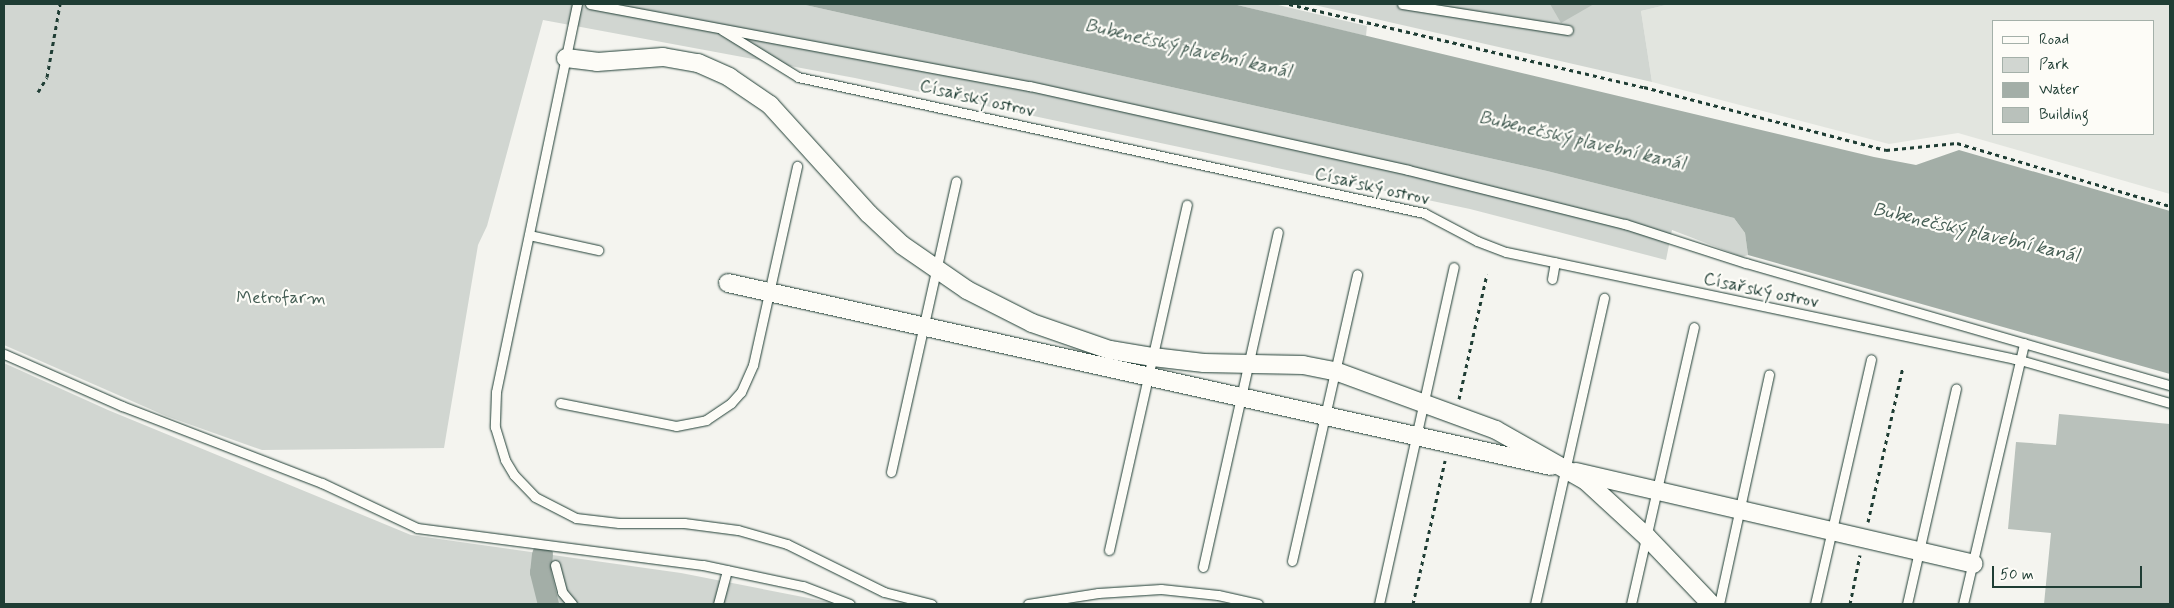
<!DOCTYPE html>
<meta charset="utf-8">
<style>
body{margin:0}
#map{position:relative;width:2174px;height:608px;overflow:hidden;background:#f4f4ef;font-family:Mynerve,sans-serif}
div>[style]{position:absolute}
.built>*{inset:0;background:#e2e5df}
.green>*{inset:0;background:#d1d6d1}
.water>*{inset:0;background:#a3aea7}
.canal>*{height:21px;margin:-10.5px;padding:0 10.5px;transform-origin:10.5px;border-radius:10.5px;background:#a3aea7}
.building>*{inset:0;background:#b9c1bb}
.path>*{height:3px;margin-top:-1.5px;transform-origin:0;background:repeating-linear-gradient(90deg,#1f3d34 0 4px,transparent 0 8px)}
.roads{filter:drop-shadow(0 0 1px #1f3d34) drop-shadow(0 0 1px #1f3d34)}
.lane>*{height:9px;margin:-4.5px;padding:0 4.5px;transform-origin:4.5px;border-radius:4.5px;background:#fdfcf7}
.street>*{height:18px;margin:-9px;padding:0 9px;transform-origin:9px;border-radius:9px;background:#fdfcf7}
span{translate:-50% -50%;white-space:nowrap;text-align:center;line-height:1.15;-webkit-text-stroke:4.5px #fdfcf7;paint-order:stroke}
.street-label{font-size:18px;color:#1f3d34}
.park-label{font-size:18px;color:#435c53}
.water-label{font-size:19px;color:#475f56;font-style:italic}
.frame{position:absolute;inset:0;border:5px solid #1f3d34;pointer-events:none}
.legend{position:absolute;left:1992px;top:20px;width:162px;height:115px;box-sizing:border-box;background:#fdfcf7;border:1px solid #a4b0a9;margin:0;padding:6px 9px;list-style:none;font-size:15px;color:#1f3d34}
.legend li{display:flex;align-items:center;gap:10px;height:25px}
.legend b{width:25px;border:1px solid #a4b0a9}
.scale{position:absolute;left:1992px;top:566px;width:150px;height:22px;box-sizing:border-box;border:2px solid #1f3d34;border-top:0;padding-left:6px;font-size:15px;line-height:18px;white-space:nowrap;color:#1f3d34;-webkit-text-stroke:4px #fdfcf7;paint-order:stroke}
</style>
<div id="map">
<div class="built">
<div style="clip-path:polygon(evenodd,1670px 4px,2170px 4px,2170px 194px,1958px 133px,1889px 144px,1652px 82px,1641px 11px,1670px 4px,1993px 21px,2153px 21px,2153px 134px,1993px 134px,1993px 21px)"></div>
</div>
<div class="green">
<div style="clip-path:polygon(4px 4px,801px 4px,1547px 171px,1734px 218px,1745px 233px,1748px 255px,1742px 257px,1672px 230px,1666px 260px,1470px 209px,855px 78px,543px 20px,487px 226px,478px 245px,444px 448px,262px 450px,166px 416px,4px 345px)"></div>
<div style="clip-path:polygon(1233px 4px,1274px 4px,1367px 26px,1366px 36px)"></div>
<div style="clip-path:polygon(1310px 4px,1670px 4px,1641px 11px,1652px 82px)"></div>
<div style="clip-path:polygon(4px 363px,108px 410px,411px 535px,681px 573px,839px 604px,4px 604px)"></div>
</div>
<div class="water">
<div style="clip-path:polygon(801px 4px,1233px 4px,1874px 157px,1916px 165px,1959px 150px,2170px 211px,2170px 374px,1748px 255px,1745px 233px,1734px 218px,1547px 171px)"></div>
</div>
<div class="canal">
<div style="left:542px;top:554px;width:18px;rotate:96deg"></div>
<div style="left:540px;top:572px;width:33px;rotate:76deg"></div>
</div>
<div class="building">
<div style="clip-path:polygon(1550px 4px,1594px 4px,1561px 23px)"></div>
<div style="clip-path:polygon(2059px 414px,2170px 424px,2170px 604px,2044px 604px,2051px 533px,2008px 529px,2016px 442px,2056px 445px)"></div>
</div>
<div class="path">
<div style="left:1289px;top:4px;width:365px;rotate:13.2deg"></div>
<div style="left:1644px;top:87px;width:250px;rotate:14.6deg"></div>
<div style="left:1886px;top:150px;width:71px;rotate:-5.6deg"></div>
<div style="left:1957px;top:143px;width:222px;rotate:16.5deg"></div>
<div style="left:38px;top:92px;width:17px;rotate:-59deg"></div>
<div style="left:47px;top:77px;width:74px;rotate:-79.9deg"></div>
<div style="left:1459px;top:399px;width:128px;rotate:-77.4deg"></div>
<div style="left:1868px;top:522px;width:159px;rotate:-77.3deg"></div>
<div style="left:1413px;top:604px;width:147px;rotate:-77.4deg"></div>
<div style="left:1850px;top:604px;width:50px;rotate:-78.5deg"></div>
</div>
<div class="roads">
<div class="lane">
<div style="left:577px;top:4px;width:396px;rotate:101.8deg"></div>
<div style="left:496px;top:392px;width:35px;rotate:92deg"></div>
<div style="left:495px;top:427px;width:34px;rotate:73deg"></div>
<div style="left:505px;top:460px;width:17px;rotate:59deg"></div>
<div style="left:514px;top:475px;width:30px;rotate:46deg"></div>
<div style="left:535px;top:497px;width:46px;rotate:27.1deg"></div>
<div style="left:576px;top:518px;width:43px;rotate:6.6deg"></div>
<div style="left:619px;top:523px;width:65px"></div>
<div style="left:684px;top:523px;width:54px;rotate:7.4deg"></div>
<div style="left:738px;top:530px;width:51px;rotate:15.9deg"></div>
<div style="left:787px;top:544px;width:108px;rotate:26.3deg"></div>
<div style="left:884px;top:592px;width:49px;rotate:14.3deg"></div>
<div style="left:590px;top:4px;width:448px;rotate:10.6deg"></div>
<div style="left:1030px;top:86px;width:387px;rotate:12.5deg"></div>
<div style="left:1408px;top:170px;width:224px;rotate:14deg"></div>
<div style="left:1625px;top:224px;width:127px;rotate:17.9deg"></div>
<div style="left:1746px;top:263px;width:441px;rotate:16.1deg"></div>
<div style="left:1402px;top:4px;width:168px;rotate:8.9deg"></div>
<div style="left:722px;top:30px;width:89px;rotate:31.7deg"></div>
<div style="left:798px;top:77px;width:641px;rotate:12.26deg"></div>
<div style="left:1424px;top:213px;width:60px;rotate:27.8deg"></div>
<div style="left:1477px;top:241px;width:31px;rotate:21deg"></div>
<div style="left:1506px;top:252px;width:525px;rotate:11.87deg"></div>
<div style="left:2020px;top:360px;width:156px;rotate:16deg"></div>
<div style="left:529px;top:235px;width:71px;rotate:12.3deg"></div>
<div style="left:1552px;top:279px;width:17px;rotate:-80deg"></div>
<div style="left:4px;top:354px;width:129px;rotate:23.8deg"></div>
<div style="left:122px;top:406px;width:214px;rotate:21.1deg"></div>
<div style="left:322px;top:483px;width:105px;rotate:25.3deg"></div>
<div style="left:417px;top:528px;width:288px;rotate:7.4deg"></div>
<div style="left:703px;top:565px;width:102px;rotate:11.9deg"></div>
<div style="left:803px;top:586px;width:50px;rotate:21deg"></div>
<div style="left:560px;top:403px;width:118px;rotate:11.2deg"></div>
<div style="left:676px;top:426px;width:31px;rotate:-11deg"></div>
<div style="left:706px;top:420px;width:30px;rotate:-34deg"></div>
<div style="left:731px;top:403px;width:15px;rotate:-48deg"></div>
<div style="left:741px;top:392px;width:30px;rotate:-66deg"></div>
<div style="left:753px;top:365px;width:204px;rotate:-77.5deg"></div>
<div style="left:891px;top:472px;width:298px;rotate:-77.4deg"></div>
<div style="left:1109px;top:550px;width:354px;rotate:-77.3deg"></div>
<div style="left:1292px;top:561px;width:294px;rotate:-77.2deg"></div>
<div style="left:555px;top:565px;width:28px;rotate:75deg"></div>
<div style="left:562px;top:592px;width:16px;rotate:50deg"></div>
<div style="left:1203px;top:567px;width:343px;rotate:-77.4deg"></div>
<div style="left:718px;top:604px;width:35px;rotate:-75deg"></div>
<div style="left:1028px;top:604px;width:71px;rotate:-8.9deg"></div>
<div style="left:1098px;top:593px;width:63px;rotate:-3.6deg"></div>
<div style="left:1161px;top:589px;width:57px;rotate:6deg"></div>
<div style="left:1218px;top:595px;width:41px;rotate:12.7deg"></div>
<div style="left:1379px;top:604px;width:345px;rotate:-77.5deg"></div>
<div style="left:1535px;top:604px;width:314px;rotate:-77.3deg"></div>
<div style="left:1631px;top:604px;width:284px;rotate:-77.2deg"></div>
<div style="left:1719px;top:604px;width:235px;rotate:-77.7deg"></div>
<div style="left:1815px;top:604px;width:251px;rotate:-77.1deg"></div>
<div style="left:1907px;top:604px;width:221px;rotate:-77.2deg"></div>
<div style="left:1963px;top:604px;width:268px;rotate:-76.8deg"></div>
</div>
<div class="street">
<div style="left:566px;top:58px;width:31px;rotate:7deg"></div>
<div style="left:597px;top:62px;width:66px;rotate:-4.3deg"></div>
<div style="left:663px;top:57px;width:36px;rotate:10deg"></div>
<div style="left:698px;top:63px;width:34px;rotate:24deg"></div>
<div style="left:729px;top:77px;width:50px;rotate:34.3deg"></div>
<div style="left:770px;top:105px;width:147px;rotate:47.8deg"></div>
<div style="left:869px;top:214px;width:45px;rotate:43.2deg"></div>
<div style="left:902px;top:245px;width:79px;rotate:34.7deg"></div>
<div style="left:967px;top:290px;width:73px;rotate:26.9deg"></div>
<div style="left:1032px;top:323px;width:83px;rotate:19.1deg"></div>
<div style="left:1110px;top:350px;width:44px;rotate:9.2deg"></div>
<div style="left:1153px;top:357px;width:51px;rotate:6.7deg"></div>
<div style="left:1204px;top:363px;width:99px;rotate:1.2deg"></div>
<div style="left:1303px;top:365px;width:33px;rotate:11deg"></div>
<div style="left:1335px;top:371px;width:171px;rotate:20.1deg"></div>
<div style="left:1496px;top:430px;width:103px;rotate:29.5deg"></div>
<div style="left:1586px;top:481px;width:83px;rotate:42.6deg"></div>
<div style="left:1647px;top:537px;width:93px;rotate:46.3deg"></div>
<div style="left:728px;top:283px;width:843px;rotate:12.54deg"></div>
<div style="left:1576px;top:472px;width:408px;rotate:13deg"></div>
</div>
</div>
<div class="street-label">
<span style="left:977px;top:99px;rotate:13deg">Císařský ostrov</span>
<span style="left:1372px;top:187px;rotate:13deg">Císařský ostrov</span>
<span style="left:1761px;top:291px;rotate:12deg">Císařský ostrov</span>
</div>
<div class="park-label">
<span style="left:281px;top:298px">Metrofarm</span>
</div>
<div class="water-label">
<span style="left:1188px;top:49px;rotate:13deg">Bubenečský plavební kanál</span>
<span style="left:1582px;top:141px;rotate:13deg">Bubenečský plavební kanál</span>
<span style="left:1976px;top:233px;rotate:13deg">Bubenečský plavební kanál</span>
</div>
<div class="frame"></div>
<ul class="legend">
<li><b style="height:6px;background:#fdfcf7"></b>Road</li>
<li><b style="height:14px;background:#d1d6d1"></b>Park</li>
<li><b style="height:14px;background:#a3aea7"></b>Water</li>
<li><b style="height:14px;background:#b9c1bb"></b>Building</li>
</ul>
<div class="scale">50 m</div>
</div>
